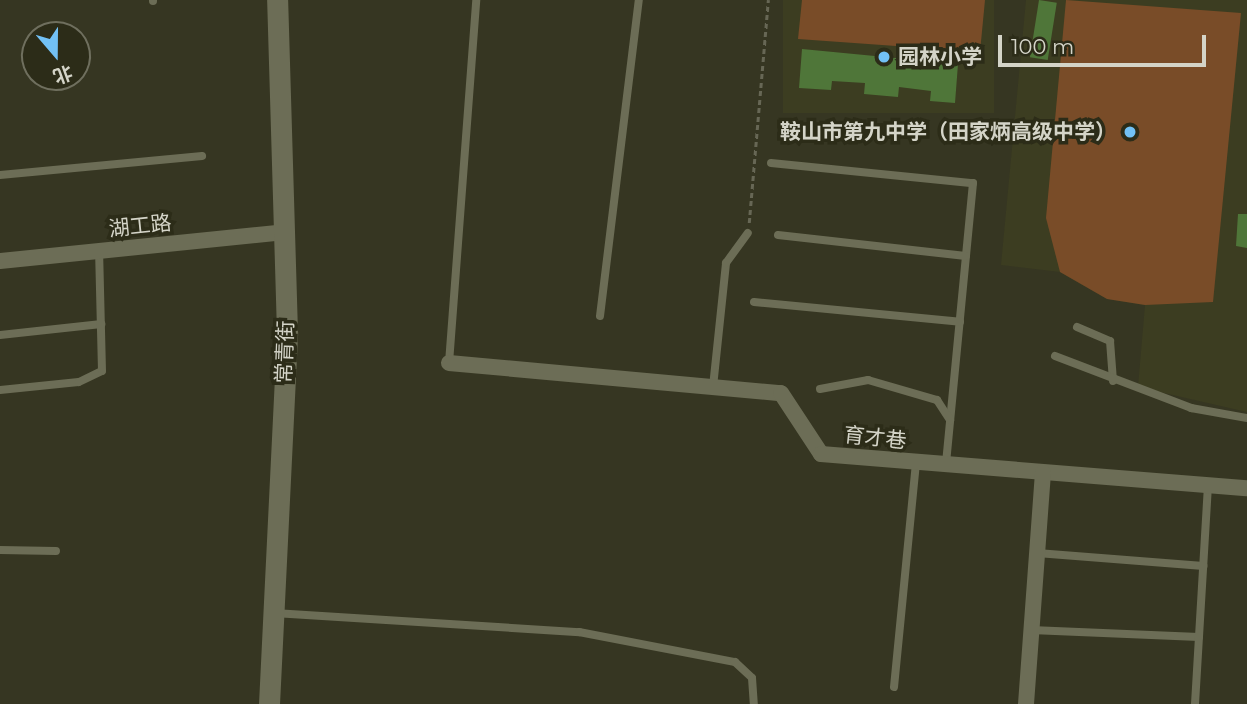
<!DOCTYPE html>
<meta charset="utf-8">
<style>
body{margin:0}
#map{position:relative;width:1247px;height:704px;overflow:hidden;background:#363622;font-family:Montserrat,"Noto Sans SC",sans-serif}
div>[style]{position:absolute}
.built>*{inset:0;background:#3c3d21;transform-origin:0 0}
.green>*{inset:0;background:#794c28}
.building>*{inset:0;background:#4f7639;transform-origin:0 0}
.path>*{height:2.5px;margin-top:-1.25px;transform-origin:0;background:repeating-linear-gradient(90deg,#676755 0 5px,transparent 0 8.5px)}
.service>*{height:8px;margin:-4px;padding:0 4px;transform-origin:4px;border-radius:4px;background:#6c6d56}
.minor>*{height:16px;margin:-8px;padding:0 8px;transform-origin:8px;border-radius:8px;background:#6c6d56}
.tertiary>*{height:21px;margin:-10.5px;padding:0 10.5px;transform-origin:10.5px;border-radius:10.5px;background:#6c6d56}
.dots>*{width:19px;height:19px;translate:-50% -50%;box-sizing:border-box;border:4px solid #2c2c18;border-radius:50%}
span{translate:-50% -50%;white-space:nowrap;text-align:center;line-height:1.15;-webkit-text-stroke:7px #2c2c18;paint-order:stroke}
.poi-label{font-size:21px;color:#d4d4c8;font-weight:700}
.left{translate:0 -50%;text-align:left}
.right{translate:-100% -50%;text-align:right}
.street-label{font-size:21px;color:#d4d4c8}
.north{position:absolute;left:21px;top:21px;width:70px;height:70px;box-sizing:border-box;background:#2c2c18;border:2px solid #6f6f5e;border-radius:50%;rotate:160deg;font-size:19px;font-weight:700;line-height:28px;text-align:center;color:#d4d4c8}
.north::after{content:'';display:block;margin:auto;width:24px;height:32px;background:#72c1f5;clip-path:polygon(50% 0,100% 100%,50% 72%,0 100%)}
.scale{position:absolute;left:998px;top:35px;width:208px;height:32px;box-sizing:border-box;border:4px solid #d4d4c8;border-top:0;padding-left:9px;font-size:21px;line-height:24px;white-space:nowrap;color:#d4d4c8;-webkit-text-stroke:5px #2c2c18;paint-order:stroke}
</style>
<div id="map">
<div class="built">
<div style="left:783px;top:0;width:211px;height:113px"></div>
<div style="clip-path:polygon(1026px 0,1247px 0,1247px 412px,1138px 387px,1145px 305px,1107px 299px,1060px 272px,1001px 265px)"></div>
</div>
<div class="green">
<div style="clip-path:polygon(802px 0,985px 0,980px 52px,798px 39px)"></div>
<div style="clip-path:polygon(1066px 0,1241px 13px,1213px 302px,1145px 305px,1107px 299px,1060px 272px,1046px 218px)"></div>
</div>
<div class="building">
<div style="left:1039px;top:0;width:18px;height:58px;rotate:9deg"></div>
<div style="clip-path:polygon(802px 49px,958px 64px,955px 103px,930px 101px,931px 91px,899px 87px,898px 97px,864px 94px,865px 83px,832px 81px,831px 90px,799px 88px)"></div>
<div style="clip-path:polygon(1238px 214px,1247px 214px,1247px 248px,1236px 246px)"></div>
</div>
<div class="path">
<div style="left:749px;top:223px;width:224px;rotate:-85.1deg"></div>
</div>
<div class="service">
<div style="left:153px;top:1px;width:1px;rotate:-90deg"></div>
<div style="left:771px;top:163px;width:203px;rotate:5.7deg"></div>
<div style="left:973px;top:183px;width:283px;rotate:95.5deg"></div>
<div style="left:0;top:175px;width:203px;rotate:-5.4deg"></div>
<div style="left:778px;top:235px;width:189px;rotate:6.4deg"></div>
<div style="left:754px;top:302px;width:207px;rotate:5.5deg"></div>
<div style="left:600px;top:316px;width:318px;rotate:-83deg"></div>
<div style="left:1077px;top:327px;width:36px;rotate:23deg"></div>
<div style="left:1110px;top:341px;width:40px;rotate:85.7deg"></div>
<div style="left:0;top:335px;width:102px;rotate:-6.2deg"></div>
<div style="left:1055px;top:356px;width:146px;rotate:20.9deg"></div>
<div style="left:1191px;top:408px;width:57px;rotate:10.1deg"></div>
<div style="left:449px;top:363px;width:364px;rotate:-85.7deg"></div>
<div style="left:713px;top:387px;width:125px;rotate:-84deg"></div>
<div style="left:726px;top:263px;width:37px;rotate:-54deg"></div>
<div style="left:820px;top:389px;width:49px;rotate:-10.6deg"></div>
<div style="left:868px;top:380px;width:72px;rotate:16.2deg"></div>
<div style="left:937px;top:400px;width:24px;rotate:57deg"></div>
<div style="left:0;top:390px;width:79px;rotate:-5.8deg"></div>
<div style="left:79px;top:382px;width:25px;rotate:-26deg"></div>
<div style="left:102px;top:371px;width:120px;rotate:-91.4deg"></div>
<div style="left:0;top:550px;width:56px;rotate:1deg"></div>
<div style="left:1037px;top:553px;width:167px;rotate:4.5deg"></div>
<div style="left:274px;top:613px;width:306px;rotate:3.6deg"></div>
<div style="left:579px;top:632px;width:159px;rotate:10.9deg"></div>
<div style="left:735px;top:662px;width:23px;rotate:43deg"></div>
<div style="left:752px;top:678px;width:26px;rotate:86deg"></div>
<div style="left:1031px;top:630px;width:168px;rotate:2.4deg"></div>
<div style="left:894px;top:687px;width:225px;rotate:-84.4deg"></div>
<div style="left:1195px;top:704px;width:219px;rotate:-86.6deg"></div>
</div>
<div class="minor">
<div style="left:0;top:261px;width:286px;rotate:-5.8deg"></div>
<div style="left:449px;top:363px;width:333px;rotate:5.2deg"></div>
<div style="left:781px;top:393px;width:73px;rotate:56.7deg"></div>
<div style="left:821px;top:454px;width:427px;rotate:4.6deg"></div>
<div style="left:1026px;top:704px;width:232px;rotate:-85.8deg"></div>
</div>
<div class="tertiary">
<div style="left:269px;top:704px;width:372px;rotate:-87.2deg"></div>
<div style="left:287px;top:332px;width:332px;rotate:-91.7deg"></div>
</div>
<div class="dots">
<div style="left:884px;top:57px;background:#72c1f5"></div>
<div style="left:1130px;top:132px;background:#72c1f5"></div>
</div>
<div class="poi-label">
<span class="left" style="left:898px;top:57px">园林小学</span>
<span class="right" style="left:1116px;top:132px">鞍山市第九中学（田家炳高级中学）</span>
</div>
<div class="street-label">
<span style="left:140px;top:226px;rotate:-6deg">湖工路</span>
<span style="left:285px;top:352px;rotate:-88deg">常青街</span>
<span style="left:875px;top:438px;rotate:6deg">育才巷</span>
</div>
<div class="north">北</div>
<div class="scale">100 m</div>
</div>
